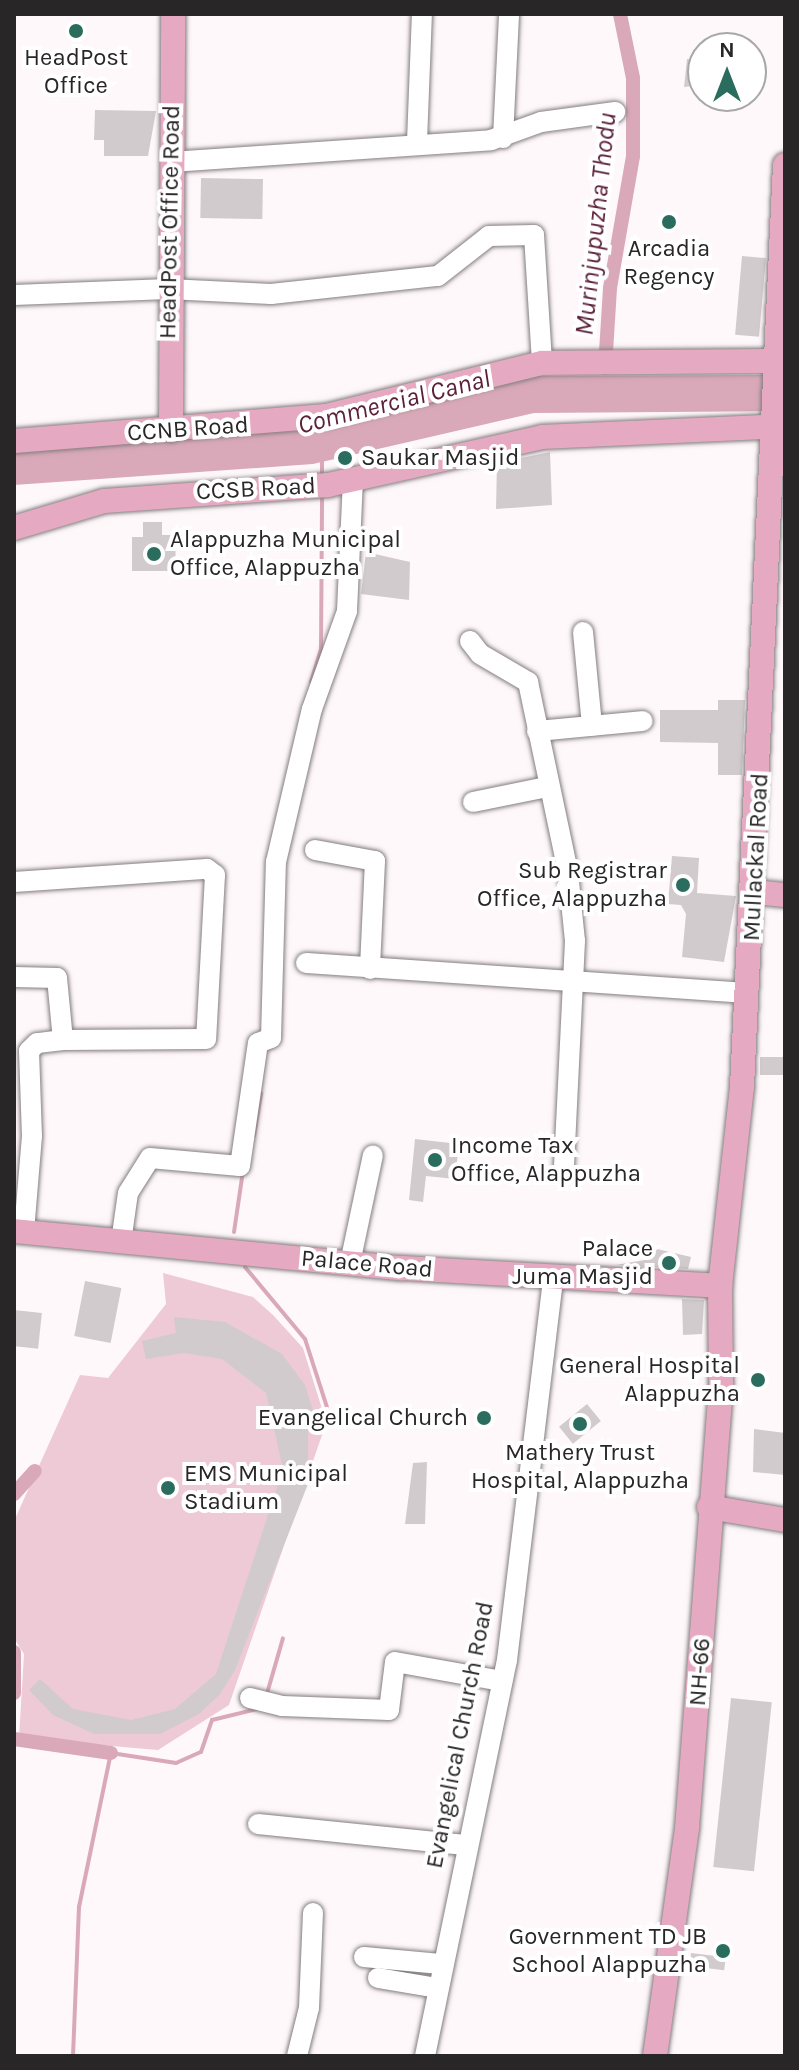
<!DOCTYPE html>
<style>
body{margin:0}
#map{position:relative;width:799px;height:2070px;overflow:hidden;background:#fef8fa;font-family:Karla,sans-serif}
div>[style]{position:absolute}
.green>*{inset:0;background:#edcad6}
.water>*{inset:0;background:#d9a9b9}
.stream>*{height:4px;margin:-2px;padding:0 2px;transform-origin:2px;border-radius:2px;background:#d9a9b9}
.canal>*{height:14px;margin:-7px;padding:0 7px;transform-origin:7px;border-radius:7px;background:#d9a9b9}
.building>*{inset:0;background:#d1cbcd;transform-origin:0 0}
.roads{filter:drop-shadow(0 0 2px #837d7f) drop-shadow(0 0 2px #837d7f)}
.minor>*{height:20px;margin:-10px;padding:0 10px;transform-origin:10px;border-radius:10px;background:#fff}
.major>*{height:24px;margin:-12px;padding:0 12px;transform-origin:12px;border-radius:12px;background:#e5a9c1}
.dots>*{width:22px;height:22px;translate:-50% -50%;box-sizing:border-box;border:4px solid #fff;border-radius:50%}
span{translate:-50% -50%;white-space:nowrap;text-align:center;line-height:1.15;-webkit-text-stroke:8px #fff;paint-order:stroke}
.poi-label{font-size:24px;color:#282626}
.left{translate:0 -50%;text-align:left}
.right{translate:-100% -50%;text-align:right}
.street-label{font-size:24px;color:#282626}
.water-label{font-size:26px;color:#5b213a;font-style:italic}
.frame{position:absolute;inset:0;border:16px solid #282626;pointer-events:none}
.north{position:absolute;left:687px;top:32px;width:80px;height:80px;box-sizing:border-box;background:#fff;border:2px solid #a9a8a8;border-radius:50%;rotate:0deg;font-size:22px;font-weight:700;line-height:32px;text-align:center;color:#282626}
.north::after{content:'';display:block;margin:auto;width:28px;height:36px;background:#2a6d5e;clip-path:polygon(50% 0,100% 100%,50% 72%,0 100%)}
</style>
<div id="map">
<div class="green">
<div style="clip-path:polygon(163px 1273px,253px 1297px,273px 1315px,303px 1348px,322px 1409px,322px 1435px,229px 1705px,158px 1750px,19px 1738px,24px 1654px,14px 1638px,14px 1521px,80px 1375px,108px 1378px,166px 1304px)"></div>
</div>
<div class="water">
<div style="clip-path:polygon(785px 375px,785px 411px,534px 413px,313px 464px,14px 485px,14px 451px,331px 423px,538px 376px)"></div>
</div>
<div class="stream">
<div style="left:322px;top:456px;width:19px;rotate:90deg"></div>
<div style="left:311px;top:682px;width:34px;rotate:-73deg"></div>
<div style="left:321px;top:649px;width:157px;rotate:-89.6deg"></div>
<div style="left:254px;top:1136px;width:43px;rotate:-80.5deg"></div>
<div style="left:234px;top:1232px;width:62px;rotate:-81.6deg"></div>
<div style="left:245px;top:1267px;width:94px;rotate:50.2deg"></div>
<div style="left:305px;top:1339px;width:71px;rotate:72.1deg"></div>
<div style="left:266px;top:1697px;width:61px;rotate:-73.9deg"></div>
<div style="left:73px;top:2056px;width:149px;rotate:-87.7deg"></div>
<div style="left:79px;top:1907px;width:157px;rotate:-78.3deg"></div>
<div style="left:111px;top:1753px;width:66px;rotate:8.7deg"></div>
<div style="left:176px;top:1763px;width:27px;rotate:-24deg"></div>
<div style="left:201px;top:1752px;width:34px;rotate:-71deg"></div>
<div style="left:212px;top:1720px;width:46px;rotate:-13.7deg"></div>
</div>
<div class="canal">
<div style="left:605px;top:368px;width:80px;rotate:-86.4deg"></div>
<div style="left:610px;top:288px;width:134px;rotate:-80.1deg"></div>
<div style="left:633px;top:156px;width:78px;rotate:-90deg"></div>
<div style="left:633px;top:78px;width:65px;rotate:-101.5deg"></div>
<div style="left:14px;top:1494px;width:31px;rotate:-48deg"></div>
<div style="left:14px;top:1652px;width:41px;rotate:90deg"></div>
<div style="left:14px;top:1739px;width:98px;rotate:8.2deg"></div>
</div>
<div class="building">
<div style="clip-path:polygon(687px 59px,703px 60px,703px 85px,684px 87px)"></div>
<div style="clip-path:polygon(95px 110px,156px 111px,148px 156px,104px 156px,104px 140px,94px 140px)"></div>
<div style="left:201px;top:178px;width:62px;height:40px;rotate:1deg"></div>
<div style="left:742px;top:256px;width:24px;height:79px;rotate:5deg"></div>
<div style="clip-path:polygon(550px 452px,552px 505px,496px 509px,497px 463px)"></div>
<div style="clip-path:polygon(143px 522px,162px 522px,162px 535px,175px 535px,176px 571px,132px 571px,132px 537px,143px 537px)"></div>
<div style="clip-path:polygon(366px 552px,410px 562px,409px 600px,361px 594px)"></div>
<div style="clip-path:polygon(718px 700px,745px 700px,742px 775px,718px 775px,718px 743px,660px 742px,660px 710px,718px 710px)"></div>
<div style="clip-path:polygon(672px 856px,699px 858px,697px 893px,736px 896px,724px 962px,682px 957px,686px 914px,681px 905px,668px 904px)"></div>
<div style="left:760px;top:1057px;width:25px;height:18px"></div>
<div style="clip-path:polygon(415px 1139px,459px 1144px,455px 1179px,426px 1176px,423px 1202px,409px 1200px)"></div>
<div style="clip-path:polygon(653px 1248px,691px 1257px,688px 1269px,616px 1265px,650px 1259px)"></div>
<div style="left:85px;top:1281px;width:37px;height:56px;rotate:11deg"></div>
<div style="clip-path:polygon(682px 1299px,704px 1300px,702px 1334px,683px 1335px)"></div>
<div style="left:14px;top:1310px;width:28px;height:36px;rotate:6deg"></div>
<div style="clip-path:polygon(174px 1317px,225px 1322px,282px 1354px,305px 1385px,319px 1430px,308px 1429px,308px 1484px,235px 1670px,220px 1694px,199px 1714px,160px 1734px,94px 1734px,53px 1715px,29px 1690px,40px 1679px,73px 1709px,131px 1720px,175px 1709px,216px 1674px,283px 1469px,266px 1393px,222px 1359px,184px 1353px,146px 1359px,142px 1341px,176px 1333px)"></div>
<div style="left:587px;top:1404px;width:22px;height:36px;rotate:51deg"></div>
<div style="clip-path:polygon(754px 1429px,785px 1433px,785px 1475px,753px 1472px)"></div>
<div style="clip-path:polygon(427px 1462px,425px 1524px,405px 1524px,413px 1463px)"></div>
<div style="left:731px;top:1698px;width:41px;height:170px;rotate:6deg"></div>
<div style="left:691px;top:1953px;width:35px;height:13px;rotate:7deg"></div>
</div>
<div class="roads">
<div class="minor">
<div style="left:503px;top:138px;width:124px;rotate:-87.2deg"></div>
<div style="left:417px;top:142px;width:128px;rotate:-87.8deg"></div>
<div style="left:171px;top:162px;width:321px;rotate:-3.9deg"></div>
<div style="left:491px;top:140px;width:53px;rotate:-19.8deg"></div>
<div style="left:541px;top:122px;width:75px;rotate:-7.7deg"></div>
<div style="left:14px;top:295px;width:154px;rotate:-2.2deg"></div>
<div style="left:168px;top:289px;width:103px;rotate:2.8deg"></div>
<div style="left:271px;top:294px;width:168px;rotate:-6.2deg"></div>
<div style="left:438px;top:276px;width:65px;rotate:-38.1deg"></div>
<div style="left:489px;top:236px;width:45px;rotate:-1.3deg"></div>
<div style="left:534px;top:235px;width:128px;rotate:86.4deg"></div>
<div style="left:583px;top:632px;width:94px;rotate:84.5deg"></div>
<div style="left:470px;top:641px;width:16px;rotate:52deg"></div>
<div style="left:480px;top:654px;width:56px;rotate:30.3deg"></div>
<div style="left:528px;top:682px;width:194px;rotate:78.1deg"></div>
<div style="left:568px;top:872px;width:69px;rotate:84.2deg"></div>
<div style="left:575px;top:941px;width:228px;rotate:92.8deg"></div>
<div style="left:537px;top:731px;width:106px;rotate:-5.4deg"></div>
<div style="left:473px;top:802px;width:76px;rotate:-11.5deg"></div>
<div style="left:315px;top:850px;width:61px;rotate:10.4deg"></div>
<div style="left:375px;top:861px;width:108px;rotate:92.7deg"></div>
<div style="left:14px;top:882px;width:193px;rotate:-3.9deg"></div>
<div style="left:207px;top:869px;width:10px;rotate:37deg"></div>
<div style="left:215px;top:875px;width:164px;rotate:93.1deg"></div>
<div style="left:206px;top:1039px;width:143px;rotate:179.6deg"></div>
<div style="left:63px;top:1040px;width:26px;rotate:173deg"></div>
<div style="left:37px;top:1043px;width:11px;rotate:135deg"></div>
<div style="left:29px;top:1051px;width:85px;rotate:88deg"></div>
<div style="left:32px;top:1136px;width:95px;rotate:94.8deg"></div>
<div style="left:306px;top:963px;width:443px;rotate:3.9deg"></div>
<div style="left:14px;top:977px;width:43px;rotate:1.3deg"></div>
<div style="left:57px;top:978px;width:62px;rotate:84.5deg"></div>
<div style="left:121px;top:1242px;width:49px;rotate:-81.9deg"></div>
<div style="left:128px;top:1193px;width:41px;rotate:-57.8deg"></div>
<div style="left:150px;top:1158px;width:90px;rotate:5.1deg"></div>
<div style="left:240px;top:1166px;width:124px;rotate:-81.7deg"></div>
<div style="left:258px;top:1043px;width:14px;rotate:-21deg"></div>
<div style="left:271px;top:1038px;width:176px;rotate:-88.4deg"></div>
<div style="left:276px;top:862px;width:157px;rotate:-76.8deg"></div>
<div style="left:312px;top:709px;width:104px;rotate:-70.3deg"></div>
<div style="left:347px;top:611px;width:131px;rotate:-87.4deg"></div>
<div style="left:350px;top:1263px;width:110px;rotate:-78deg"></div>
<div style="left:250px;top:1698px;width:33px;rotate:14deg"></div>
<div style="left:282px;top:1706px;width:107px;rotate:2.1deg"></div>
<div style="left:389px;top:1710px;width:48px;rotate:-82.9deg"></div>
<div style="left:395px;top:1662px;width:109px;rotate:10.1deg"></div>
<div style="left:258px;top:1824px;width:208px;rotate:5.8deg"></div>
<div style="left:364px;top:1957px;width:77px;rotate:5.2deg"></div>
<div style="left:378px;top:1978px;width:60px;rotate:9.6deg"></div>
<div style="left:297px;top:2056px;width:49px;rotate:-76deg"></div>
<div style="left:309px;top:2008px;width:95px;rotate:-87.6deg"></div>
<div style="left:425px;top:2056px;width:404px;rotate:-78.3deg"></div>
<div style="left:507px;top:1660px;width:384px;rotate:-83.1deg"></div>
</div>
<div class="major">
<div style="left:171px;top:430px;width:416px;rotate:-89.7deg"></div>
<div style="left:14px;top:441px;width:313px;rotate:-4.6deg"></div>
<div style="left:326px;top:416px;width:222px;rotate:-13.8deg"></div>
<div style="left:542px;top:363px;width:243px;rotate:-0.5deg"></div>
<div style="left:14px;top:528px;width:94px;rotate:-16.7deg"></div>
<div style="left:104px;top:501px;width:225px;rotate:-4.1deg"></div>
<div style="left:328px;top:485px;width:219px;rotate:-12.6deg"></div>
<div style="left:542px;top:437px;width:243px;rotate:-2.6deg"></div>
<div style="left:755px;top:892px;width:30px;rotate:6deg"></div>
<div style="left:14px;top:1231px;width:389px;rotate:5.5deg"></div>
<div style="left:401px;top:1268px;width:320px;rotate:3.2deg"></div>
<div style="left:709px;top:1507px;width:77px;rotate:9.7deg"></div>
<div style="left:655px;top:2056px;width:230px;rotate:-82deg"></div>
<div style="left:687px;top:1828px;width:446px;rotate:-85.6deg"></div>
<div style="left:721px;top:1383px;width:97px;rotate:-90.6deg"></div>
<div style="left:720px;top:1286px;width:200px;rotate:-83.7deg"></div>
<div style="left:742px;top:1087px;width:923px;rotate:-87.33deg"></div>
</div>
</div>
<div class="dots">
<div style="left:76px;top:31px;background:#2a6d5e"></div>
<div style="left:669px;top:222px;background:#2a6d5e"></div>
<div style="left:345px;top:458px;background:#2a6d5e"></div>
<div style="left:154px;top:554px;background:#2a6d5e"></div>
<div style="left:683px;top:885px;background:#2a6d5e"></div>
<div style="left:435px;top:1160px;background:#2a6d5e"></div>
<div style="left:669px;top:1263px;background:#2a6d5e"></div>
<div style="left:758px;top:1380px;background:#2a6d5e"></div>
<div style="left:484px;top:1418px;background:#2a6d5e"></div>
<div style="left:580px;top:1424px;background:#2a6d5e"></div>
<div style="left:168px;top:1488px;background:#2a6d5e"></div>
<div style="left:723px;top:1951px;background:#2a6d5e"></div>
</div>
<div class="poi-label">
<span style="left:76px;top:72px">HeadPost<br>Office</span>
<span style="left:669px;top:263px">Arcadia<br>Regency</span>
<span class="left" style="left:361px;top:458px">Saukar Masjid</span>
<span class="left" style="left:170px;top:554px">Alappuzha Municipal<br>Office, Alappuzha</span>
<span class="right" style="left:667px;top:885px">Sub Registrar<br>Office, Alappuzha</span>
<span class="left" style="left:451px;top:1160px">Income Tax<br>Office, Alappuzha</span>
<span class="right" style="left:653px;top:1263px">Palace<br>Juma Masjid</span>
<span class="right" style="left:740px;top:1380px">General Hospital<br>Alappuzha</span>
<span class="right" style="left:468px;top:1418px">Evangelical Church</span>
<span style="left:580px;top:1467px">Mathery Trust<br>Hospital, Alappuzha</span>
<span class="left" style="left:184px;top:1488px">EMS Municipal<br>Stadium</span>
<span class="right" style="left:707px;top:1951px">Government TD JB<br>School Alappuzha</span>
</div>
<div class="street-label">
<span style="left:170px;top:222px;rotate:-89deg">HeadPost Office Road</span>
<span style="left:188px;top:429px;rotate:-4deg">CCNB Road</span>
<span style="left:256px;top:489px;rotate:-3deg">CCSB Road</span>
<span style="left:756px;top:857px;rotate:-87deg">Mullackal Road</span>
<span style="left:367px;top:1264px;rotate:5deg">Palace Road</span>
<span style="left:700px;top:1672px;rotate:-86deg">NH-66</span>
<span style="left:460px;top:1735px;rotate:-79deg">Evangelical Church Road</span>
</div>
<div class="water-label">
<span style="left:596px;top:224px;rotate:-84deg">Murinjupuzha Thodu</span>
<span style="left:394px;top:402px;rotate:-14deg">Commercial Canal</span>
</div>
<div class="frame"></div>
<div class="north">N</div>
</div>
